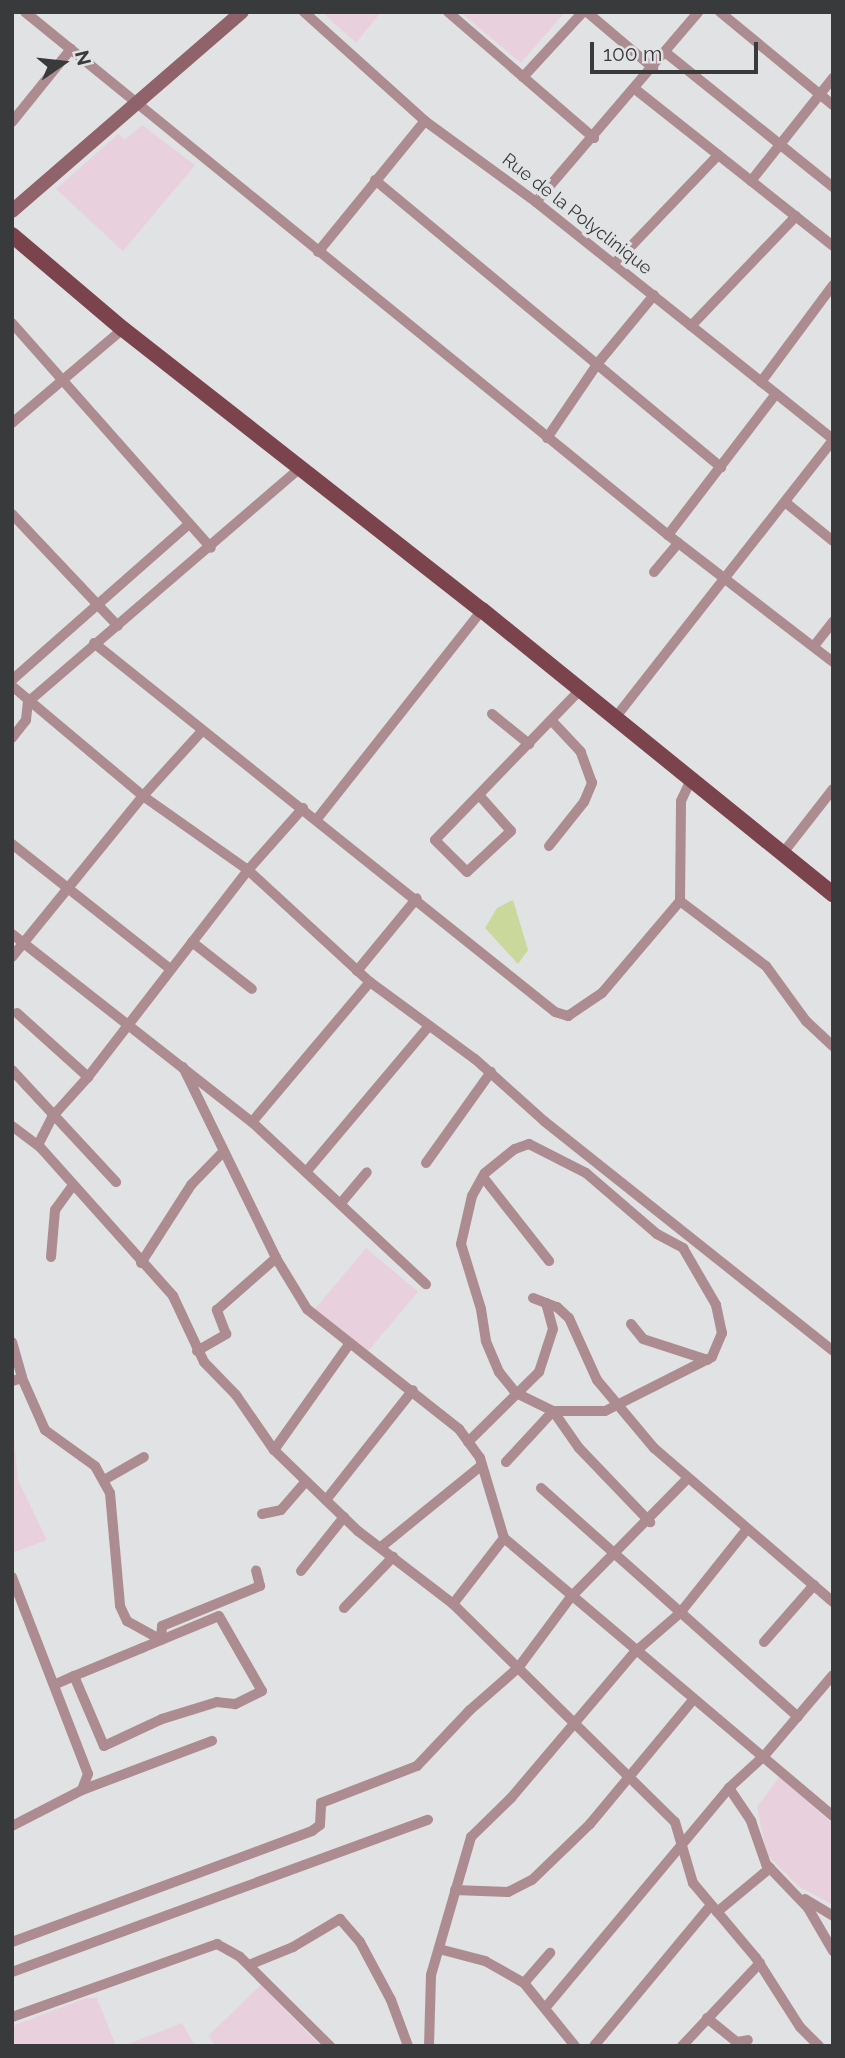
<!DOCTYPE html>
<style>
body{margin:0}
#map{position:relative;width:845px;height:2058px;overflow:hidden;background:#e1e2e4;font-family:Raleway,sans-serif}
div>[style]{position:absolute}
.education>*{inset:0;background:#e8d1dd;transform-origin:0 0}
.green>*{inset:0;background:#cad89b}
.minor>*{height:10px;margin:-5px;padding:0 5px;transform-origin:5px;border-radius:5px;background:#ac8c90}
.secondary>*{height:14px;margin:-7px;padding:0 7px;transform-origin:7px;border-radius:7px;background:#906269}
.primary>*{height:16px;margin:-8px;padding:0 8px;transform-origin:8px;border-radius:8px;background:#7b444d}
span{translate:-50% -50%;white-space:nowrap;text-align:center;line-height:1.15;-webkit-text-stroke:7px #e1e2e4;paint-order:stroke}
.street-label{font-size:18px;color:#393a3b}
.frame{position:absolute;inset:0;border:14px solid #393a3b;pointer-events:none}
.north{position:absolute;left:28px;top:28px;width:70px;height:70px;-webkit-text-stroke:5px #e1e2e4;paint-order:stroke;rotate:76deg;font-size:19px;font-weight:700;line-height:28px;text-align:center;color:#393a3b}
.north::after{content:'';display:block;margin:auto;width:24px;height:32px;background:#393a3b;clip-path:polygon(50% 0,100% 100%,50% 72%,0 100%)}
.scale{position:absolute;left:590px;top:42px;width:168px;height:32px;box-sizing:border-box;border:4px solid #393a3b;border-top:0;padding-left:9px;font-size:21px;line-height:24px;white-space:nowrap;color:#393a3b;-webkit-text-stroke:5px #e1e2e4;paint-order:stroke}
</style>
<div id="map">
<div class="education">
<div style="clip-path:polygon(322px 12px,381px 12px,356px 43px)"></div>
<div style="clip-path:polygon(460px 12px,565px 12px,521px 63px)"></div>
<div style="clip-path:polygon(142px 125px,195px 165px,123px 251px,56px 189px,118px 134px,125px 140px)"></div>
<div style="left:366px;top:1248px;width:68px;height:81px;rotate:40deg"></div>
<div style="clip-path:polygon(12px 1416px,18px 1480px,47px 1540px,12px 1553px)"></div>
<div style="clip-path:polygon(780px 1776px,833px 1824px,833px 1905px,798px 1886px,767px 1855px,757px 1807px)"></div>
<div style="clip-path:polygon(261px 1985px,321px 2046px,216px 2046px,208px 2036px)"></div>
<div style="clip-path:polygon(86px 1998px,97px 1998px,116px 2046px,12px 2046px,12px 2026px)"></div>
<div style="clip-path:polygon(182px 2023px,195px 2046px,123px 2046px)"></div>
</div>
<div class="green">
<div style="clip-path:polygon(513px 900px,528px 950px,518px 964px,485px 928px,497px 908px)"></div>
</div>
<div class="minor">
<div style="left:25px;top:12px;width:829px;rotate:39.12deg"></div>
<div style="left:668px;top:535px;width:208px;rotate:37.6deg"></div>
<div style="left:304px;top:12px;width:163px;rotate:42deg"></div>
<div style="left:425px;top:121px;width:137px;rotate:36.1deg"></div>
<div style="left:536px;top:202px;width:380px;rotate:38.6deg"></div>
<div style="left:448px;top:12px;width:193px;rotate:40.8deg"></div>
<div style="left:587px;top:12px;width:87px;rotate:40.3deg"></div>
<div style="left:720px;top:12px;width:146px;rotate:39.5deg"></div>
<div style="left:665px;top:52px;width:216px;rotate:38.8deg"></div>
<div style="left:523px;top:77px;width:88px;rotate:-47.3deg"></div>
<div style="left:635px;top:89px;width:253px;rotate:38.4deg"></div>
<div style="left:12px;top:122px;width:94px;rotate:-51.1deg"></div>
<div style="left:375px;top:180px;width:450px;rotate:39.7deg"></div>
<div style="left:751px;top:181px;width:132px;rotate:-51.5deg"></div>
<div style="left:536px;top:202px;width:250px;rotate:-49.5deg"></div>
<div style="left:318px;top:252px;width:169px;rotate:-50.8deg"></div>
<div style="left:614px;top:264px;width:151px;rotate:-46.3deg"></div>
<div style="left:12px;top:323px;width:300px;rotate:48.5deg"></div>
<div style="left:691px;top:326px;width:152px;rotate:-46.3deg"></div>
<div style="left:761px;top:382px;width:121px;rotate:-53.4deg"></div>
<div style="left:12px;top:423px;width:145px;rotate:-40.3deg"></div>
<div style="left:547px;top:438px;width:91px;rotate:-55.8deg"></div>
<div style="left:598px;top:363px;width:88px;rotate:-50.5deg"></div>
<div style="left:785px;top:502px;width:62px;rotate:39.1deg"></div>
<div style="left:12px;top:514px;width:154px;rotate:46.6deg"></div>
<div style="left:668px;top:535px;width:176px;rotate:-52.6deg"></div>
<div style="left:654px;top:572px;width:38px;rotate:-50deg"></div>
<div style="left:94px;top:643px;width:590px;rotate:38.67deg"></div>
<div style="left:555px;top:1012px;width:14px;rotate:17deg"></div>
<div style="left:568px;top:1016px;width:41px;rotate:-34.1deg"></div>
<div style="left:602px;top:993px;width:121px;rotate:-49.7deg"></div>
<div style="left:680px;top:901px;width:100px;rotate:-89.4deg"></div>
<div style="left:681px;top:801px;width:23px;rotate:-65deg"></div>
<div style="left:814px;top:646px;width:31px;rotate:-52deg"></div>
<div style="left:12px;top:680px;width:236px;rotate:-41.4deg"></div>
<div style="left:12px;top:686px;width:171px;rotate:40deg"></div>
<div style="left:143px;top:796px;width:128px;rotate:35.2deg"></div>
<div style="left:248px;top:870px;width:166px;rotate:42.6deg"></div>
<div style="left:370px;top:982px;width:130px;rotate:36.3deg"></div>
<div style="left:475px;top:1059px;width:93px;rotate:41.9deg"></div>
<div style="left:544px;top:1121px;width:369px;rotate:38.5deg"></div>
<div style="left:492px;top:714px;width:48px;rotate:39deg"></div>
<div style="left:615px;top:718px;width:353px;rotate:-51.9deg"></div>
<div style="left:12px;top:738px;width:23px;rotate:-52deg"></div>
<div style="left:26px;top:720px;width:18px;rotate:-84deg"></div>
<div style="left:28px;top:702px;width:357px;rotate:-40.7deg"></div>
<div style="left:479px;top:795px;width:48px;rotate:48.4deg"></div>
<div style="left:511px;top:831px;width:60px;rotate:137deg"></div>
<div style="left:467px;top:872px;width:45px;rotate:-135deg"></div>
<div style="left:435px;top:840px;width:209px;rotate:-46deg"></div>
<div style="left:317px;top:819px;width:266px;rotate:-51.7deg"></div>
<div style="left:12px;top:844px;width:201px;rotate:38.3deg"></div>
<div style="left:549px;top:846px;width:56px;rotate:-51.5deg"></div>
<div style="left:584px;top:802px;width:21px;rotate:-67deg"></div>
<div style="left:592px;top:783px;width:33px;rotate:-110deg"></div>
<div style="left:581px;top:752px;width:42px;rotate:-133.1deg"></div>
<div style="left:783px;top:853px;width:81px;rotate:-52deg"></div>
<div style="left:680px;top:901px;width:108px;rotate:37.1deg"></div>
<div style="left:766px;top:966px;width:68px;rotate:54deg"></div>
<div style="left:806px;top:1021px;width:37px;rotate:43deg"></div>
<div style="left:12px;top:934px;width:305px;rotate:38.1deg"></div>
<div style="left:252px;top:1122px;width:238px;rotate:43deg"></div>
<div style="left:192px;top:942px;width:76px;rotate:38.1deg"></div>
<div style="left:12px;top:957px;width:208px;rotate:-50.9deg"></div>
<div style="left:143px;top:796px;width:88px;rotate:-47.8deg"></div>
<div style="left:357px;top:971px;width:94px;rotate:-50.6deg"></div>
<div style="left:17px;top:1013px;width:96px;rotate:42deg"></div>
<div style="left:183px;top:1067px;width:212px;rotate:64deg"></div>
<div style="left:276px;top:1258px;width:60px;rotate:58.7deg"></div>
<div style="left:307px;top:1309px;width:194px;rotate:38.3deg"></div>
<div style="left:459px;top:1429px;width:36px;rotate:54deg"></div>
<div style="left:480px;top:1458px;width:84px;rotate:73.3deg"></div>
<div style="left:504px;top:1538px;width:431px;rotate:40.2deg"></div>
<div style="left:12px;top:1070px;width:153px;rotate:47.1deg"></div>
<div style="left:252px;top:1122px;width:183px;rotate:-49.9deg"></div>
<div style="left:12px;top:1126px;width:35px;rotate:37deg"></div>
<div style="left:40px;top:1147px;width:200px;rotate:48.2deg"></div>
<div style="left:173px;top:1296px;width:73px;rotate:64.8deg"></div>
<div style="left:204px;top:1362px;width:46px;rotate:45.9deg"></div>
<div style="left:236px;top:1395px;width:67px;rotate:55.4deg"></div>
<div style="left:274px;top:1450px;width:117px;rotate:44deg"></div>
<div style="left:358px;top:1531px;width:120px;rotate:37.5deg"></div>
<div style="left:453px;top:1604px;width:311px;rotate:44.5deg"></div>
<div style="left:675px;top:1822px;width:64px;rotate:73.6deg"></div>
<div style="left:693px;top:1883px;width:98px;rotate:50deg"></div>
<div style="left:756px;top:1958px;width:82px;rotate:57.5deg"></div>
<div style="left:800px;top:2027px;width:27px;rotate:45deg"></div>
<div style="left:529px;top:1144px;width:64px;rotate:27deg"></div>
<div style="left:586px;top:1173px;width:94px;rotate:40.7deg"></div>
<div style="left:657px;top:1234px;width:30px;rotate:28deg"></div>
<div style="left:683px;top:1248px;width:66px;rotate:59.9deg"></div>
<div style="left:716px;top:1305px;width:29px;rotate:78deg"></div>
<div style="left:722px;top:1333px;width:26px;rotate:113deg"></div>
<div style="left:712px;top:1357px;width:120px;rotate:153.2deg"></div>
<div style="left:605px;top:1411px;width:52px;rotate:180deg"></div>
<div style="left:553px;top:1411px;width:41px;rotate:-154.1deg"></div>
<div style="left:516px;top:1393px;width:27px;rotate:-129deg"></div>
<div style="left:499px;top:1372px;width:34px;rotate:-113deg"></div>
<div style="left:486px;top:1341px;width:32px;rotate:-99deg"></div>
<div style="left:481px;top:1309px;width:68px;rotate:-107.1deg"></div>
<div style="left:461px;top:1244px;width:49px;rotate:-77.1deg"></div>
<div style="left:472px;top:1196px;width:26px;rotate:-61deg"></div>
<div style="left:485px;top:1173px;width:38px;rotate:-39deg"></div>
<div style="left:515px;top:1149px;width:15px;rotate:-20deg"></div>
<div style="left:38px;top:1145px;width:31px;rotate:-63deg"></div>
<div style="left:52px;top:1117px;width:54px;rotate:-48deg"></div>
<div style="left:88px;top:1077px;width:262px;rotate:-52.3deg"></div>
<div style="left:248px;top:870px;width:83px;rotate:-48.4deg"></div>
<div style="left:426px;top:1163px;width:112px;rotate:-54.5deg"></div>
<div style="left:306px;top:1172px;width:191px;rotate:-49.9deg"></div>
<div style="left:483px;top:1177px;width:107px;rotate:51.8deg"></div>
<div style="left:341px;top:1203px;width:40px;rotate:-50deg"></div>
<div style="left:51px;top:1257px;width:47px;rotate:-85.1deg"></div>
<div style="left:55px;top:1210px;width:31px;rotate:-54deg"></div>
<div style="left:141px;top:1263px;width:93px;rotate:-57.3deg"></div>
<div style="left:191px;top:1185px;width:47px;rotate:-45.9deg"></div>
<div style="left:533px;top:1298px;width:26px;rotate:21deg"></div>
<div style="left:557px;top:1307px;width:16px;rotate:43deg"></div>
<div style="left:569px;top:1318px;width:68px;rotate:65.7deg"></div>
<div style="left:597px;top:1380px;width:89px;rotate:50deg"></div>
<div style="left:654px;top:1448px;width:236px;rotate:40.7deg"></div>
<div style="left:631px;top:1324px;width:19px;rotate:51deg"></div>
<div style="left:643px;top:1339px;width:68px;rotate:17.9deg"></div>
<div style="left:12px;top:1342px;width:37px;rotate:74deg"></div>
<div style="left:22px;top:1378px;width:10px;rotate:163deg"></div>
<div style="left:197px;top:1351px;width:34px;rotate:-30deg"></div>
<div style="left:226px;top:1334px;width:26px;rotate:-111deg"></div>
<div style="left:217px;top:1310px;width:79px;rotate:-41.4deg"></div>
<div style="left:22px;top:1378px;width:57px;rotate:66.1deg"></div>
<div style="left:45px;top:1430px;width:62px;rotate:35.8deg"></div>
<div style="left:95px;top:1466px;width:31px;rotate:61deg"></div>
<div style="left:110px;top:1493px;width:113px;rotate:84.9deg"></div>
<div style="left:120px;top:1606px;width:17px;rotate:65deg"></div>
<div style="left:127px;top:1621px;width:39px;rotate:29deg"></div>
<div style="left:161px;top:1640px;width:14px;rotate:-86deg"></div>
<div style="left:162px;top:1626px;width:106px;rotate:-22.2deg"></div>
<div style="left:260px;top:1586px;width:16px;rotate:-104deg"></div>
<div style="left:468px;top:1442px;width:100px;rotate:-44.6deg"></div>
<div style="left:539px;top:1372px;width:45px;rotate:-72deg"></div>
<div style="left:553px;top:1329px;width:27px;rotate:-105deg"></div>
<div style="left:274px;top:1450px;width:128px;rotate:-54.6deg"></div>
<div style="left:506px;top:1462px;width:69px;rotate:-47.3deg"></div>
<div style="left:553px;top:1411px;width:45px;rotate:54.9deg"></div>
<div style="left:579px;top:1448px;width:103px;rotate:46.2deg"></div>
<div style="left:104px;top:1480px;width:46px;rotate:-29.9deg"></div>
<div style="left:541px;top:1488px;width:344px;rotate:41.7deg"></div>
<div style="left:326px;top:1500px;width:140px;rotate:-51.7deg"></div>
<div style="left:262px;top:1514px;width:19px;rotate:-12deg"></div>
<div style="left:281px;top:1510px;width:38px;rotate:-49deg"></div>
<div style="left:381px;top:1547px;width:130px;rotate:-39.1deg"></div>
<div style="left:301px;top:1571px;width:69px;rotate:-51.5deg"></div>
<div style="left:12px;top:1577px;width:211px;rotate:68.9deg"></div>
<div style="left:88px;top:1774px;width:17px;rotate:111deg"></div>
<div style="left:82px;top:1790px;width:79px;rotate:152.8deg"></div>
<div style="left:453px;top:1604px;width:83px;rotate:-52.3deg"></div>
<div style="left:344px;top:1608px;width:71px;rotate:-46.1deg"></div>
<div style="left:764px;top:1642px;width:76px;rotate:-48.7deg"></div>
<div style="left:56px;top:1684px;width:20px;rotate:-24deg"></div>
<div style="left:74px;top:1676px;width:74px;rotate:-22.4deg"></div>
<div style="left:142px;top:1648px;width:83px;rotate:-22.6deg"></div>
<div style="left:219px;top:1616px;width:86px;rotate:60.2deg"></div>
<div style="left:262px;top:1691px;width:30px;rotate:154deg"></div>
<div style="left:235px;top:1704px;width:18px;rotate:-174deg"></div>
<div style="left:217px;top:1702px;width:58px;rotate:162.8deg"></div>
<div style="left:162px;top:1719px;width:64px;rotate:155deg"></div>
<div style="left:104px;top:1746px;width:76px;rotate:-113.2deg"></div>
<div style="left:729px;top:1788px;width:40px;rotate:56deg"></div>
<div style="left:751px;top:1821px;width:46px;rotate:70.8deg"></div>
<div style="left:766px;top:1864px;width:61px;rotate:46.3deg"></div>
<div style="left:808px;top:1908px;width:50px;rotate:59.8deg"></div>
<div style="left:82px;top:1790px;width:139px;rotate:-20.7deg"></div>
<div style="left:455px;top:1890px;width:53px;rotate:2.2deg"></div>
<div style="left:508px;top:1892px;width:27px;rotate:-27deg"></div>
<div style="left:532px;top:1880px;width:81px;rotate:-44deg"></div>
<div style="left:590px;top:1824px;width:161px;rotate:-50.3deg"></div>
<div style="left:805px;top:1899px;width:33px;rotate:31deg"></div>
<div style="left:717px;top:1912px;width:69px;rotate:-39.7deg"></div>
<div style="left:12px;top:1942px;width:320px;rotate:-20.3deg"></div>
<div style="left:312px;top:1831px;width:10px;rotate:-37deg"></div>
<div style="left:320px;top:1825px;width:22px;rotate:-87deg"></div>
<div style="left:321px;top:1803px;width:103px;rotate:-21.1deg"></div>
<div style="left:417px;top:1766px;width:77px;rotate:-46.6deg"></div>
<div style="left:470px;top:1710px;width:64px;rotate:-41.2deg"></div>
<div style="left:518px;top:1668px;width:87px;rotate:-53.4deg"></div>
<div style="left:570px;top:1598px;width:168px;rotate:-45.5deg"></div>
<div style="left:439px;top:1949px;width:48px;rotate:14.6deg"></div>
<div style="left:485px;top:1961px;width:45px;rotate:29.4deg"></div>
<div style="left:524px;top:1983px;width:81px;rotate:51deg"></div>
<div style="left:249px;top:1965px;width:48px;rotate:-22.2deg"></div>
<div style="left:293px;top:1947px;width:55px;rotate:-30.8deg"></div>
<div style="left:340px;top:1919px;width:30px;rotate:49deg"></div>
<div style="left:360px;top:1942px;width:66px;rotate:61.9deg"></div>
<div style="left:391px;top:2000px;width:49px;rotate:69.7deg"></div>
<div style="left:12px;top:1972px;width:443px;rotate:-20.1deg"></div>
<div style="left:524px;top:1983px;width:40px;rotate:-49deg"></div>
<div style="left:546px;top:2007px;width:285px;rotate:-50.1deg"></div>
<div style="left:729px;top:1788px;width:47px;rotate:-42.4deg"></div>
<div style="left:764px;top:1756px;width:106px;rotate:-49.6deg"></div>
<div style="left:12px;top:2017px;width:218px;rotate:-19.6deg"></div>
<div style="left:217px;top:1944px;width:26px;rotate:29deg"></div>
<div style="left:240px;top:1957px;width:127px;rotate:44.7deg"></div>
<div style="left:707px;top:2018px;width:38px;rotate:39deg"></div>
<div style="left:737px;top:2042px;width:11px;rotate:-10deg"></div>
<div style="left:429px;top:2046px;width:71px;rotate:-88.4deg"></div>
<div style="left:431px;top:1975px;width:144px;rotate:-73.8deg"></div>
<div style="left:471px;top:1837px;width:56px;rotate:-44.3deg"></div>
<div style="left:511px;top:1798px;width:192px;rotate:-49.7deg"></div>
<div style="left:635px;top:1652px;width:60px;rotate:-40.9deg"></div>
<div style="left:680px;top:1613px;width:107px;rotate:-51.4deg"></div>
<div style="left:594px;top:2046px;width:183px;rotate:-50.3deg"></div>
<div style="left:682px;top:2046px;width:114px;rotate:-46.8deg"></div>
</div>
<div class="secondary">
<div style="left:12px;top:211px;width:304px;rotate:-40.9deg"></div>
</div>
<div class="primary">
<div style="left:12px;top:235px;width:145px;rotate:40.3deg"></div>
<div style="left:123px;top:329px;width:456px;rotate:38.1deg"></div>
<div style="left:482px;top:610px;width:452px;rotate:39deg"></div>
</div>
<div class="street-label">
<span style="left:577px;top:214px;rotate:38deg">Rue de la Polyclinique</span>
</div>
<div class="frame"></div>
<div class="north">N</div>
<div class="scale">100 m</div>
</div>
